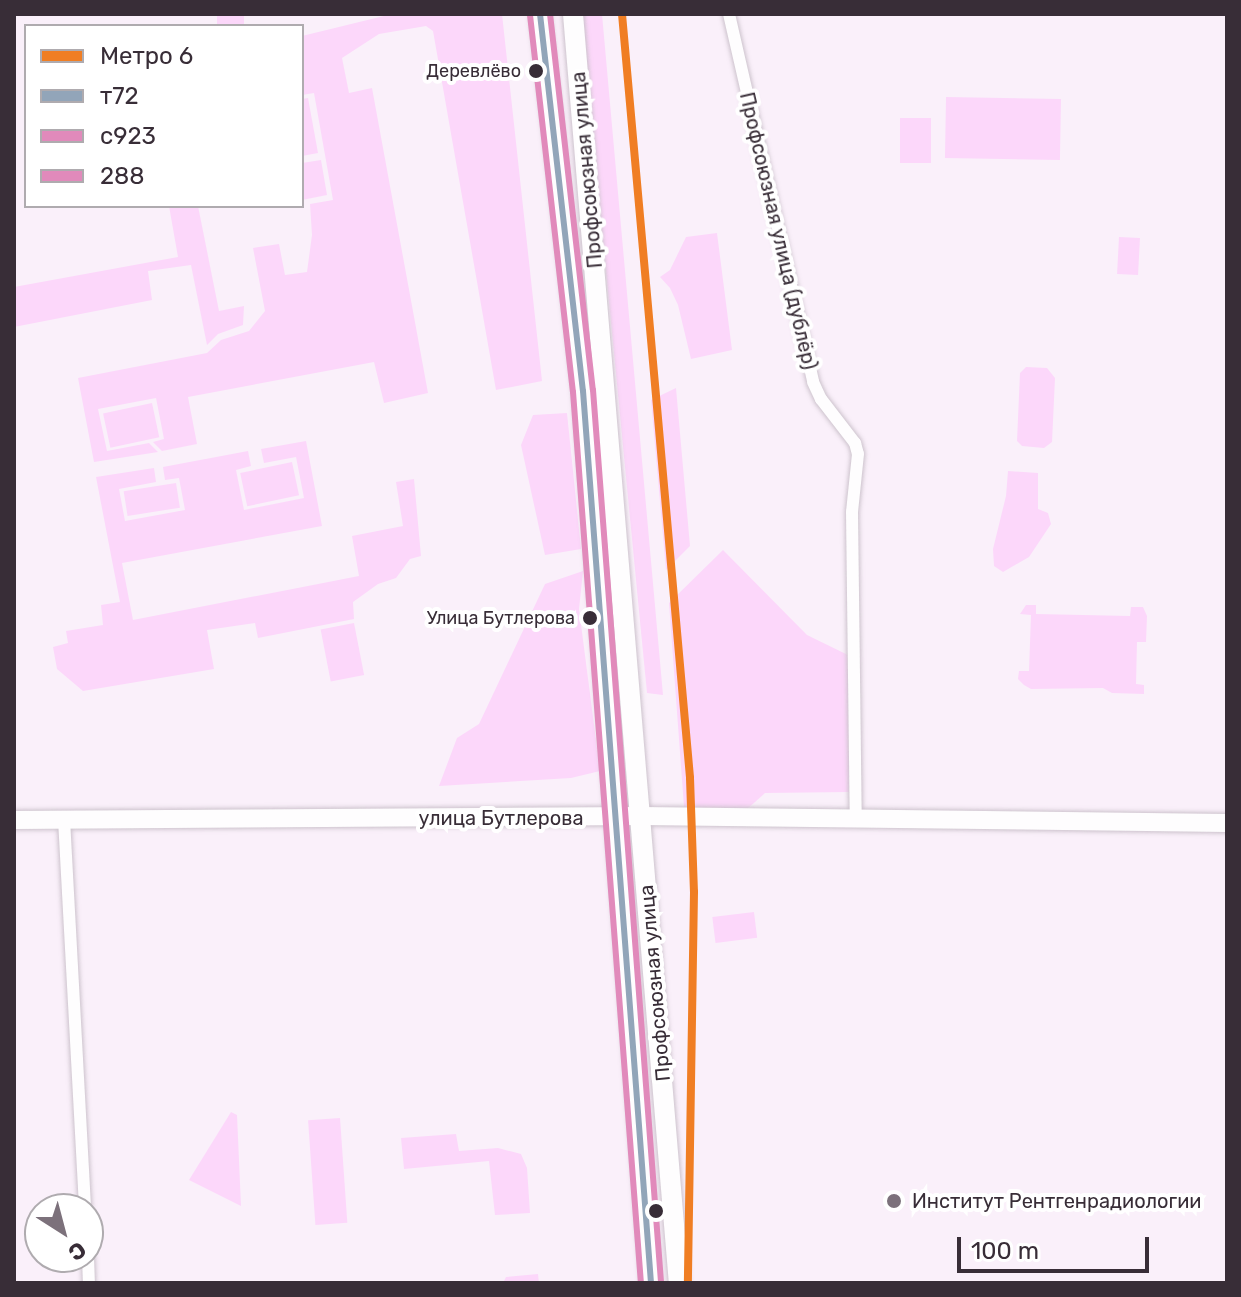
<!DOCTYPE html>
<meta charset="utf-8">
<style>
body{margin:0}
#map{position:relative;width:1241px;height:1297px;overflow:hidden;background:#faf0fa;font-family:Rubik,sans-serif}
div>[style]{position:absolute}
.green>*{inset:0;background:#fcd7fa;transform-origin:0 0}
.roads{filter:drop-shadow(0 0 2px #cdc3cd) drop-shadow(0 0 2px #cdc3cd)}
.street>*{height:12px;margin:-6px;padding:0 6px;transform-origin:6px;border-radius:6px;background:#fefdfe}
.secondary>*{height:18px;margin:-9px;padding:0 9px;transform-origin:9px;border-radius:9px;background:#fefdfe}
.primary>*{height:20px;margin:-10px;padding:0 10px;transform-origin:10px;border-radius:10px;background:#fefdfe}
.bus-1>*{height:6px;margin:-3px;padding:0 3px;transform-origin:3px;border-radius:3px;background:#92a5b9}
.bus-2>*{height:6px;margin:-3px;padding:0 3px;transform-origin:3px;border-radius:3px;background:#e18abb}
.bus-3>*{height:6px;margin:-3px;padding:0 3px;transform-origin:3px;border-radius:3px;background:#e18abb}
.metro-1>*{height:8px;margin:-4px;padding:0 4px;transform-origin:4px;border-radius:4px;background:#f07e23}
.dots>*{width:22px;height:22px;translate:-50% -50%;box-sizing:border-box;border:4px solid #fff;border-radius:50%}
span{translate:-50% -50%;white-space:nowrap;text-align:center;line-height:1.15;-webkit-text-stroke:8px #fff;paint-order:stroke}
.bus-label{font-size:18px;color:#382d37}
.right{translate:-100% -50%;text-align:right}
.street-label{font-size:20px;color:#382d37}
.poi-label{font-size:20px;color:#382d37}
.left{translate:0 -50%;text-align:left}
.frame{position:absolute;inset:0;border:16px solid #382d37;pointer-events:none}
.legend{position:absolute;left:24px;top:24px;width:280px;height:184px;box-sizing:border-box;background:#fff;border:2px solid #afabaf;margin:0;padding:10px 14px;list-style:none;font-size:24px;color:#382d37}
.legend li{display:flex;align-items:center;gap:16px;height:40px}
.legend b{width:40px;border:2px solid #afabaf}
.north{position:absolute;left:24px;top:1193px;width:80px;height:80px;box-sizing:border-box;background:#fff;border:2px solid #afabaf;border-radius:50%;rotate:144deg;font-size:22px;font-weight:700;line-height:32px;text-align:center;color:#382d37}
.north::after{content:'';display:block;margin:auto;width:28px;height:36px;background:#7c717b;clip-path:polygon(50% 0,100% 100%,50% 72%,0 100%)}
.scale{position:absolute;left:957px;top:1237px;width:192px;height:36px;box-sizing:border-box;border:4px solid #382d37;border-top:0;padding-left:10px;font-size:24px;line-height:28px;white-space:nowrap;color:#382d37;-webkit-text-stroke:6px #fff;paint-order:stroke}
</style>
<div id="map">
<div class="green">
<div style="left:217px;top:14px;width:27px;height:12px"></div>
<div style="clip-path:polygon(392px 14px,502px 14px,542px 381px,496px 390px,433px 31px,426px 26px,379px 34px,342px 58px,349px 93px,372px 88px,428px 393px,384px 403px,374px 362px,188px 397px,197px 444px,162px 451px,153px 442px,164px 439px,156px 398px,98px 409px,107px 451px,149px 443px,158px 452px,94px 462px,78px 378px,207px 353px,221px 340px,249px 331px,265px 311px,253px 248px,279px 244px,285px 275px,307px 272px,312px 235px,310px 204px,333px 200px,314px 93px,302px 95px,302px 36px)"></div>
<div style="clip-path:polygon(581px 14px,602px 14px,663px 695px,647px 693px)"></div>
<div style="clip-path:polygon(308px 98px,318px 153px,302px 156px,302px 99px)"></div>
<div style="left:1061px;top:99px;width:61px;height:115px;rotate:91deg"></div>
<div style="left:900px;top:118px;width:31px;height:45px"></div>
<div style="clip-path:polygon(321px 160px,327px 195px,302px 200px,302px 163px)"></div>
<div style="clip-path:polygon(169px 206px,198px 206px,219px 311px,244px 306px,243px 325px,218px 334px,207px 345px,191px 265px,148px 271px,152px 300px,14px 327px,14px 287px,178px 257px)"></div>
<div style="clip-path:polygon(717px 233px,732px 350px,691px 359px,678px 305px,670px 288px,660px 277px,670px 270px,686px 237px)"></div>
<div style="left:1119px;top:237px;width:21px;height:37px;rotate:3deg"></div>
<div style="clip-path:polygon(1026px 367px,1047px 368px,1055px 378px,1052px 442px,1044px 448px,1022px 446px,1017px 441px,1020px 373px)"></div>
<div style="clip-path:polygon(676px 388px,690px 546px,666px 570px,651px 400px)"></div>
<div style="left:152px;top:403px;width:35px;height:50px;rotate:78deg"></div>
<div style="clip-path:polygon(567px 413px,581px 549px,545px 555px,521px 445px,533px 415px)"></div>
<div style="clip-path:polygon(306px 441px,322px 526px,122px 563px,133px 620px,359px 576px,352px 536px,403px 526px,396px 482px,414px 479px,421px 556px,410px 559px,396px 578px,378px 584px,353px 602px,354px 619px,258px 638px,255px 623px,207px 630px,214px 669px,83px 691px,57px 669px,53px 647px,68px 643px,66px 631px,103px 625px,101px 605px,120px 602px,96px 477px,154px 468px,156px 482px,119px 489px,125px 521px,185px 510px,179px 478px,165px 480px,163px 467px,248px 451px,251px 466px,236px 470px,244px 510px,304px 498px,296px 457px,264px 463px,261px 449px)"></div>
<div style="left:292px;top:462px;width:34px;height:53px;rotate:78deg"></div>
<div style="clip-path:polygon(1008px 471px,1038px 473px,1038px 509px,1048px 513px,1051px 524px,1029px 557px,1003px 572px,994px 566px,993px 549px,1006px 496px)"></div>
<div style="left:176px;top:483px;width:25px;height:53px;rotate:81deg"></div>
<div style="clip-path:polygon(723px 550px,807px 635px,850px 656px,849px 792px,765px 793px,746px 810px,684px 807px,669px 603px)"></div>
<div style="clip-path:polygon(583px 571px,579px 609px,600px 771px,571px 778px,439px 786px,457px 738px,479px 724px,545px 584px)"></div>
<div style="clip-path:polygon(1026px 605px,1036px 605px,1036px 614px,1130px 616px,1131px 607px,1143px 607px,1147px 616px,1146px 642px,1137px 642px,1136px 684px,1144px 685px,1144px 694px,1112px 693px,1103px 688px,1031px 689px,1024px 685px,1018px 679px,1019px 671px,1029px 671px,1031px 615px,1020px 614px)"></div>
<div style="left:354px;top:623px;width:53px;height:34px;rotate:79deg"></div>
<div style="left:754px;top:912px;width:26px;height:42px;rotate:83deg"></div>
<div style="clip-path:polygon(231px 1112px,237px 1115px,241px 1206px,189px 1180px)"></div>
<div style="left:340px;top:1118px;width:105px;height:32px;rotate:86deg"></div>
<div style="clip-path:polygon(456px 1134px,459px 1151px,498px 1148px,521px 1154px,527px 1168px,530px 1213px,495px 1215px,489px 1161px,404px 1169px,401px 1138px)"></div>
<div style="clip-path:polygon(538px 1274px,539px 1283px,503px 1283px,506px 1277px)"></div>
</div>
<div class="roads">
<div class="street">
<div style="left:729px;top:14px;width:377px;rotate:77.1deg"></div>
<div style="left:813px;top:382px;width:19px;rotate:65deg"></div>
<div style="left:821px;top:399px;width:56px;rotate:52.3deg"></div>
<div style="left:855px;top:443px;width:11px;rotate:75deg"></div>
<div style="left:858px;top:454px;width:58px;rotate:95.9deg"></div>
<div style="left:852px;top:512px;width:308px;rotate:89.3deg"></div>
<div style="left:64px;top:819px;width:391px;rotate:86.9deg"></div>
<div style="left:88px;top:1257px;width:26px;rotate:88deg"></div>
</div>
<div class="secondary">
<div style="left:14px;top:820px;width:627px;rotate:-0.37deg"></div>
<div style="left:641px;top:816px;width:586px;rotate:0.68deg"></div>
</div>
<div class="primary">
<div style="left:540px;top:14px;width:379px;rotate:83.5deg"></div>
<div style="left:583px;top:391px;width:895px;rotate:85.64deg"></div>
<div style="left:573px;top:14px;width:1273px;rotate:85.23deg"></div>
</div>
</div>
<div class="bus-1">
<div style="left:540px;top:14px;width:379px;rotate:83.5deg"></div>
<div style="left:583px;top:391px;width:895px;rotate:85.64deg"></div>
</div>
<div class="bus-2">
<div style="left:530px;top:15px;width:379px;rotate:83.5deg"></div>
<div style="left:573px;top:392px;width:894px;rotate:85.64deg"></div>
</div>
<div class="bus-3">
<div style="left:550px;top:14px;width:378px;rotate:83.5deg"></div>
<div style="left:593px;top:390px;width:895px;rotate:85.64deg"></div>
</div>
<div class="metro-1">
<div style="left:622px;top:14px;width:767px;rotate:84.91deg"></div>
<div style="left:690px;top:778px;width:114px;rotate:88deg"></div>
<div style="left:694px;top:892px;width:391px;rotate:90.9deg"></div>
</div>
<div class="dots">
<div style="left:536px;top:71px;background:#382d37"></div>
<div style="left:590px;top:618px;background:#382d37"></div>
<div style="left:894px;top:1201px;background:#7c717b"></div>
<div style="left:656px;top:1211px;background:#382d37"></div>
</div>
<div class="bus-label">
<span class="right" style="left:521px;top:71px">Деревлёво</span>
<span class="right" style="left:575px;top:618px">Улица Бутлерова</span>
</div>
<div class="street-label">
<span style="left:587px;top:170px;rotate:-95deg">Профсоюзная улица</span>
<span style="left:778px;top:231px;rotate:77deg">Профсоюзная улица (дублёр)</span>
<span style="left:501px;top:818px">улица Бутлерова</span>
<span style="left:655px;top:983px;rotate:-95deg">Профсоюзная улица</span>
</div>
<div class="poi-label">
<span class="left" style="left:912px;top:1201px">Институт Рентгенрадиологии</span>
</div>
<div class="frame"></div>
<ul class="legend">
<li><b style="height:10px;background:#f07e23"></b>Метро 6</li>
<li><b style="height:10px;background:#92a5b9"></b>т72</li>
<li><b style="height:10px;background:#e18abb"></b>с923</li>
<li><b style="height:10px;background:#e18abb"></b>288</li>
</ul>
<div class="north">С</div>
<div class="scale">100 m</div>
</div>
